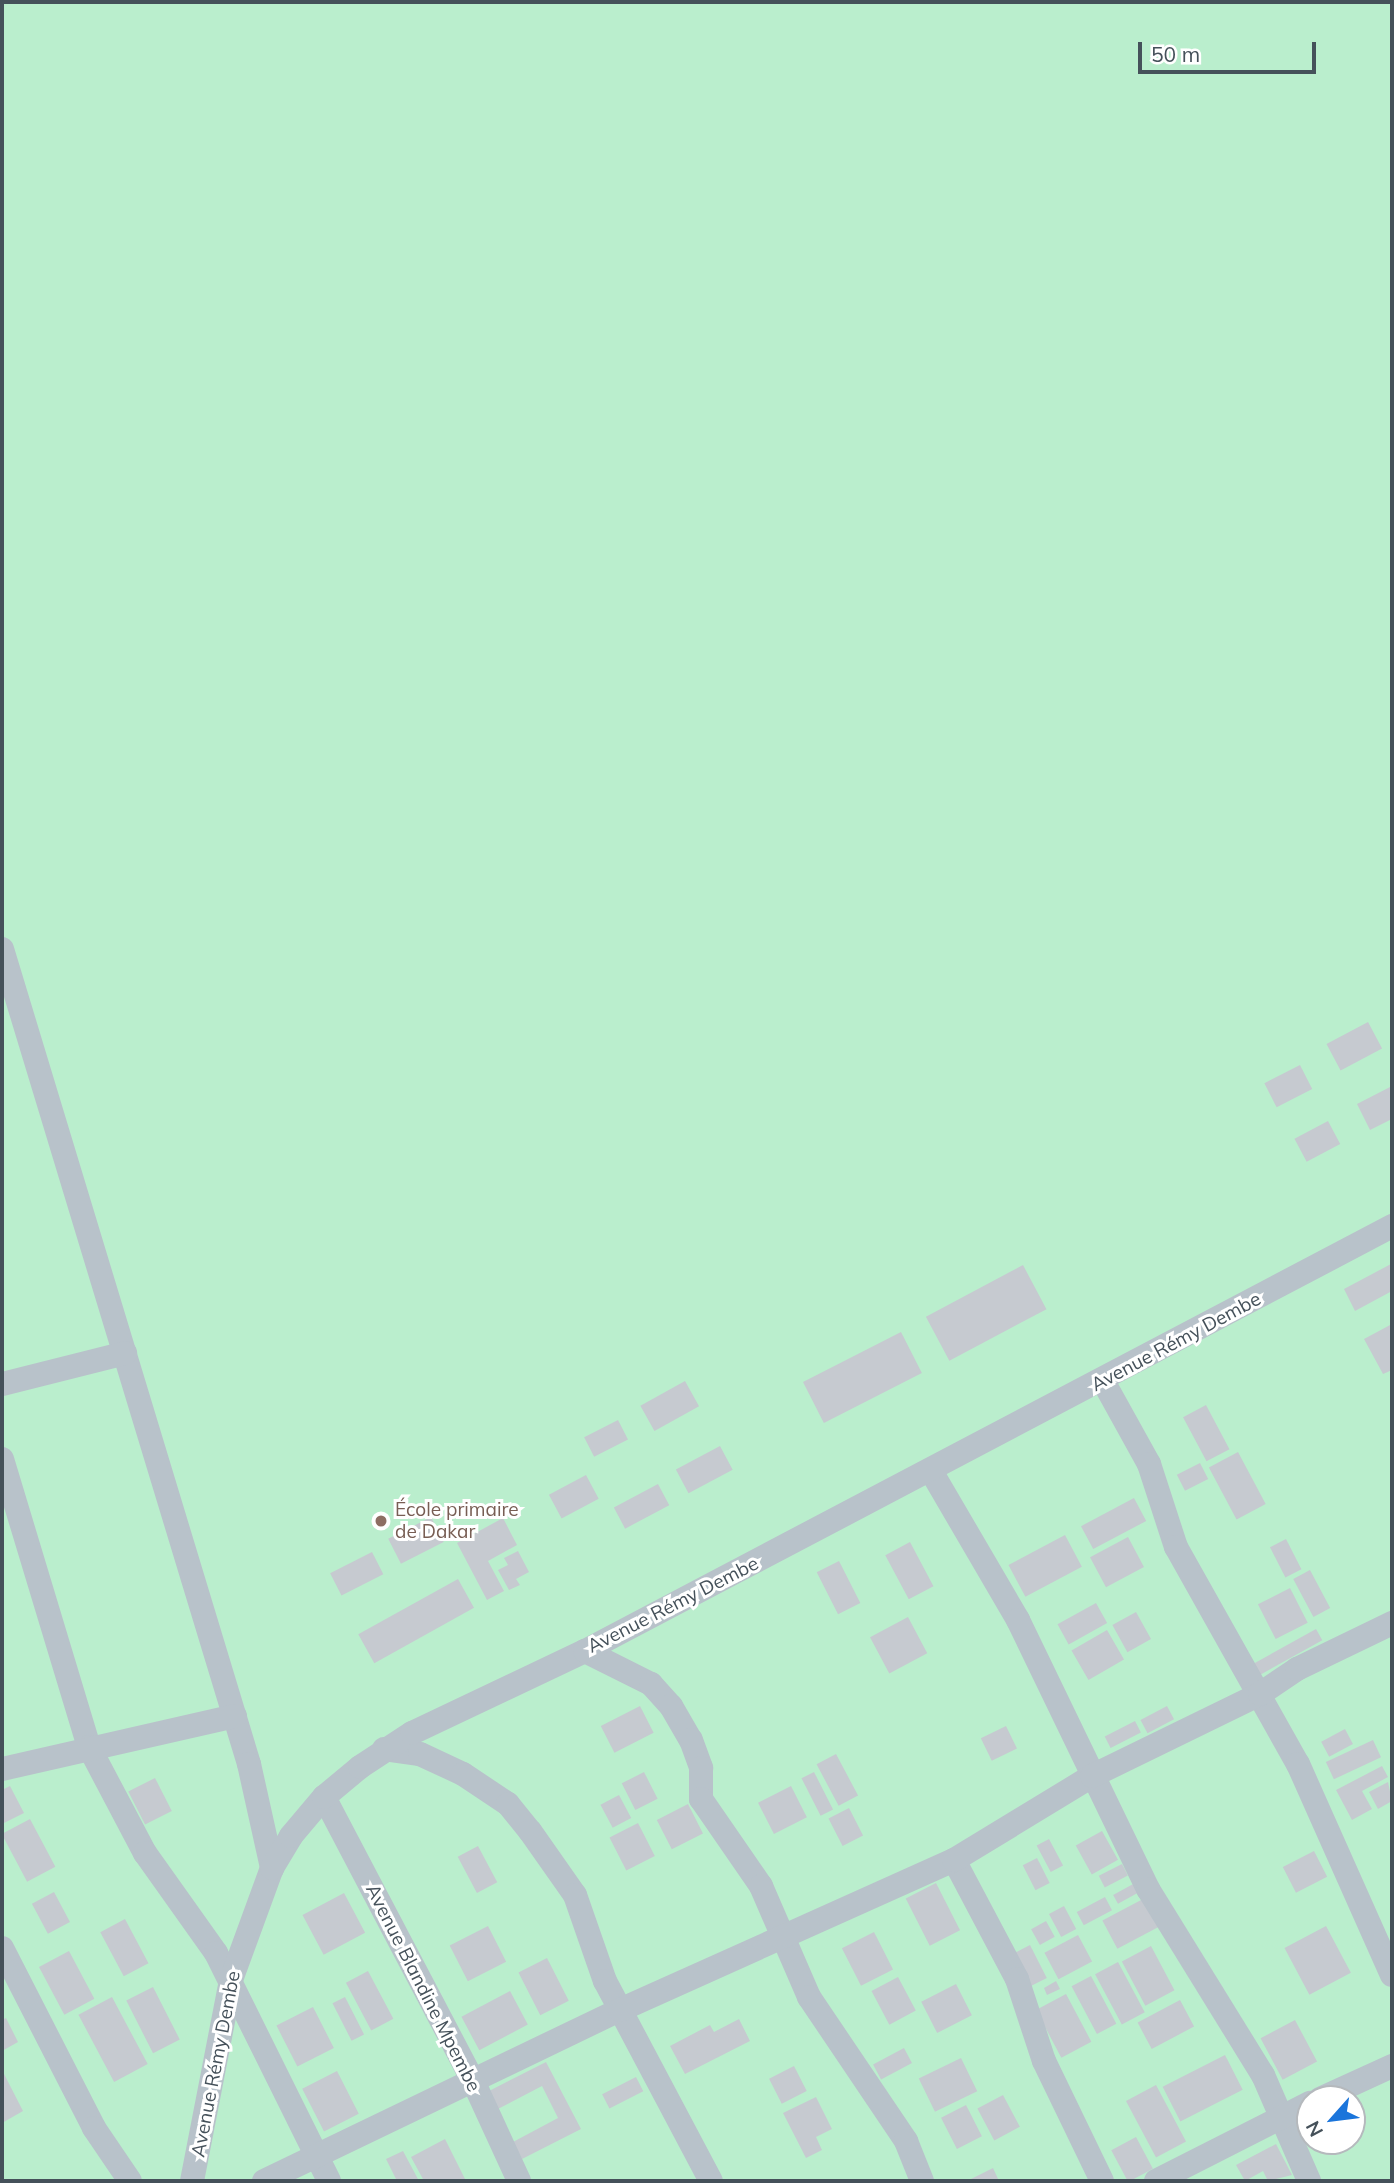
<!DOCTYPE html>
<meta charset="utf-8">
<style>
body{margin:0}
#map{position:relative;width:1394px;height:2183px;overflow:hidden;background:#efeced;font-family:Mulish,sans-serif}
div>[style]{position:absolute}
.green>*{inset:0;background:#baeecd}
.building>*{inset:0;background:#c6cad0;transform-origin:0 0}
.minor>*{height:24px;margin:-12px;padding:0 12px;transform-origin:12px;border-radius:12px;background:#b8c2ca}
.dots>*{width:19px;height:19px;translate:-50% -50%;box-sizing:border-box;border:4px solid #fff;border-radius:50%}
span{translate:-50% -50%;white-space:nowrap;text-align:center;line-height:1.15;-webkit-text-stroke:6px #fff;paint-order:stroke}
.street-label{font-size:19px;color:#45515a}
.education-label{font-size:19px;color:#785e54}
.left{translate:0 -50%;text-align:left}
.frame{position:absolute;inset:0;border:4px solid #45515a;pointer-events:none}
.north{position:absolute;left:1296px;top:2085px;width:70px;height:70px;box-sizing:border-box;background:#fff;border:2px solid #b5b9bd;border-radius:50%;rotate:242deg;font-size:19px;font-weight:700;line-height:28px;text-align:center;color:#45515a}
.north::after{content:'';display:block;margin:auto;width:24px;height:32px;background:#1b75db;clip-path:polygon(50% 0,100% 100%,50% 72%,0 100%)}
.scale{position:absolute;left:1138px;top:42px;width:178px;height:32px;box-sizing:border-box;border:4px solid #45515a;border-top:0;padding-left:9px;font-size:21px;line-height:24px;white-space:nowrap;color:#45515a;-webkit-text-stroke:5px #fff;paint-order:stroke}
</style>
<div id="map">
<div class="green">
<div style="clip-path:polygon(evenodd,2px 2px,1392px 2px,1392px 2181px,2px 2181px,2px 2px,1310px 2099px,1352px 2099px,1352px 2141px,1310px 2141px,1310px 2099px)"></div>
</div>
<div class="building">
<div style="left:1368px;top:1022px;width:30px;height:47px;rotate:62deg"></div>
<div style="left:1300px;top:1065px;width:27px;height:40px;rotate:63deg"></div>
<div style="clip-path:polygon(1392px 1086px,1392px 1119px,1370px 1130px,1357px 1104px)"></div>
<div style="left:1328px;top:1121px;width:26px;height:38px;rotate:62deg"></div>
<div style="clip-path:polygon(1391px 1264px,1392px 1291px,1355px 1311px,1344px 1289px)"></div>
<div style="left:1023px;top:1265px;width:50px;height:110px;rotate:62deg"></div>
<div style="clip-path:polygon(1392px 1324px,1392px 1370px,1383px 1374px,1364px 1339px)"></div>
<div style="left:901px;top:1332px;width:46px;height:110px;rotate:63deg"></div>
<div style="left:685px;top:1381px;width:29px;height:51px;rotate:61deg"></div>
<div style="left:1206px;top:1405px;width:50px;height:26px;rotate:62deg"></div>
<div style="left:618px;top:1420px;width:22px;height:38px;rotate:63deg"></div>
<div style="left:720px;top:1446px;width:27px;height:50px;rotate:62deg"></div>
<div style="left:1238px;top:1452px;width:59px;height:33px;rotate:62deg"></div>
<div style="left:1200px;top:1463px;width:18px;height:26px;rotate:63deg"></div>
<div style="left:586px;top:1475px;width:27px;height:42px;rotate:62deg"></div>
<div style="left:658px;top:1484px;width:24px;height:50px;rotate:62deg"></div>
<div style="left:1134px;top:1498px;width:26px;height:60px;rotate:62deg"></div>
<div style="left:431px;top:1517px;width:28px;height:48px;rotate:63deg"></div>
<div style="clip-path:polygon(503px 1518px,517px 1545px,488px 1561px,504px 1591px,487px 1600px,457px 1543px)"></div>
<div style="left:1065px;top:1535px;width:36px;height:64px;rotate:62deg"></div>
<div style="left:1128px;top:1537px;width:34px;height:43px;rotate:62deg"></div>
<div style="left:1286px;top:1539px;width:34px;height:18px;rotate:63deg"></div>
<div style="left:910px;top:1542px;width:50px;height:28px;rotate:62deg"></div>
<div style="clip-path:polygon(518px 1551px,529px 1572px,516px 1579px,520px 1585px,509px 1590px,498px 1570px,508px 1565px,504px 1558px)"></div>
<div style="left:372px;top:1552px;width:25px;height:47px;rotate:63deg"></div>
<div style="left:839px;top:1561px;width:47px;height:25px;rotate:63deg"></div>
<div style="left:1310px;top:1570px;width:43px;height:19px;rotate:62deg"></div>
<div style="left:458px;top:1579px;width:33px;height:114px;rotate:61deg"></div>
<div style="left:1290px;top:1588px;width:39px;height:36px;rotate:63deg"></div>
<div style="left:1096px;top:1603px;width:23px;height:44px;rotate:61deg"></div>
<div style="left:1136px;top:1612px;width:31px;height:27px;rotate:61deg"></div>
<div style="left:908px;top:1617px;width:41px;height:43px;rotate:62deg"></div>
<div style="left:1316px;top:1629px;width:13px;height:71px;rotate:61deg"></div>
<div style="left:1107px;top:1630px;width:34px;height:41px;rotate:60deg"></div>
<div style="left:640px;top:1706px;width:30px;height:44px;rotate:63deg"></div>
<div style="left:1167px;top:1706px;width:15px;height:30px;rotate:62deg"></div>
<div style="left:1135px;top:1721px;width:13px;height:34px;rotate:63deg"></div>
<div style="left:1006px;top:1726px;width:25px;height:28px;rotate:64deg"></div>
<div style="left:1345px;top:1729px;width:17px;height:27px;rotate:62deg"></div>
<div style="left:1373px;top:1740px;width:19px;height:52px;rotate:65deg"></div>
<div style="left:836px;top:1754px;width:47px;height:22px;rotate:62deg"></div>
<div style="clip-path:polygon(1382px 1766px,1388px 1777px,1362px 1791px,1372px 1809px,1352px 1820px,1336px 1790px)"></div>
<div style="left:644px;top:1772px;width:30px;height:25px;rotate:63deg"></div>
<div style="left:814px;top:1772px;width:42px;height:14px;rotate:63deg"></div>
<div style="left:155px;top:1778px;width:37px;height:30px;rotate:63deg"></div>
<div style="clip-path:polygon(1388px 1782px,1392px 1801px,1378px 1809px,1369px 1792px)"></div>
<div style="clip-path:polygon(10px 1786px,24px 1813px,4px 1823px,2px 1790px)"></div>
<div style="left:791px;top:1786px;width:35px;height:37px;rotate:63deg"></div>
<div style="left:619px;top:1795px;width:26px;height:21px;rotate:62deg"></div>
<div style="left:688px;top:1804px;width:33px;height:35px;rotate:63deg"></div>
<div style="left:849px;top:1808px;width:31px;height:23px;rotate:63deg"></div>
<div style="left:30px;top:1819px;width:54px;height:32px;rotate:62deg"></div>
<div style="left:638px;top:1823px;width:37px;height:32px;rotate:63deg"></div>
<div style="left:1102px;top:1831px;width:33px;height:30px;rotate:61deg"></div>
<div style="left:1049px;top:1839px;width:30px;height:14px;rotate:62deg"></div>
<div style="left:478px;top:1846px;width:41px;height:23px;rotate:62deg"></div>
<div style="left:1314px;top:1851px;width:29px;height:35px;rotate:63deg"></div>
<div style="left:1037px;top:1858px;width:28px;height:16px;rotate:63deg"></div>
<div style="left:1122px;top:1864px;width:13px;height:26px;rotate:63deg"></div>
<div style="left:936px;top:1883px;width:53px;height:34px;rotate:63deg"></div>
<div style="left:1135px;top:1883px;width:10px;height:25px;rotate:61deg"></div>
<div style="left:54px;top:1892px;width:34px;height:25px;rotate:62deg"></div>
<div style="left:344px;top:1893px;width:45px;height:47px;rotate:62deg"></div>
<div style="left:1105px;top:1897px;width:15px;height:32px;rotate:62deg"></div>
<div style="left:1143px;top:1899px;width:32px;height:46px;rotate:62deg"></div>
<div style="left:1064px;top:1906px;width:26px;height:17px;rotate:62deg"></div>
<div style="left:125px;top:1919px;width:50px;height:28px;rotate:62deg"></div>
<div style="left:1046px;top:1921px;width:18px;height:17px;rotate:61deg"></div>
<div style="left:488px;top:1926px;width:40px;height:43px;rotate:63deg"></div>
<div style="left:1326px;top:1926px;width:53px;height:47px;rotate:62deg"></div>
<div style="left:874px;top:1932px;width:42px;height:36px;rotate:63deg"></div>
<div style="left:1078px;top:1935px;width:30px;height:38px;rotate:62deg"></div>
<div style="left:1030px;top:1945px;width:37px;height:24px;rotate:63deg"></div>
<div style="left:1151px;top:1946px;width:50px;height:33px;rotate:62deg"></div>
<div style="left:69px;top:1951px;width:54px;height:34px;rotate:62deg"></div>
<div style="left:547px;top:1958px;width:48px;height:32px;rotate:63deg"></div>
<div style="left:1118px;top:1962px;width:57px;height:26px;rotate:62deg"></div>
<div style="left:368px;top:1971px;width:54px;height:25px;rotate:62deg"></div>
<div style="left:1091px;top:1976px;width:54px;height:22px;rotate:62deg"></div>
<div style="left:898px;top:1977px;width:38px;height:30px;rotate:62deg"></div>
<div style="clip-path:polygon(1056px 1981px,1060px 1989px,1047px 1995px,1044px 1988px)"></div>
<div style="left:956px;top:1984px;width:35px;height:39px;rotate:63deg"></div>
<div style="left:153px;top:1987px;width:59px;height:30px;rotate:63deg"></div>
<div style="left:510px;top:1991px;width:38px;height:55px;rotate:62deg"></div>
<div style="left:1066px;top:1994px;width:54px;height:34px;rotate:62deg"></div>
<div style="left:112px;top:1997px;width:76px;height:38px;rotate:62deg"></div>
<div style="left:345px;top:1997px;width:42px;height:14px;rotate:63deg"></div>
<div style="left:1180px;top:2000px;width:30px;height:48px;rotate:62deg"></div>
<div style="left:313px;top:2007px;width:46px;height:41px;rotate:63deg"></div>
<div style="clip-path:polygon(6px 2018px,18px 2042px,2px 2051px,2px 2020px)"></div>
<div style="clip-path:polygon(739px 2019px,750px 2041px,685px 2074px,670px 2046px,710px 2025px,714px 2032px)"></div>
<div style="left:1295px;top:2020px;width:47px;height:39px;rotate:62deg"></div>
<div style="left:904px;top:2048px;width:17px;height:35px;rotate:62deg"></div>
<div style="left:1225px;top:2055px;width:39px;height:70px;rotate:63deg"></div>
<div style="left:961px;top:2058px;width:37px;height:47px;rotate:64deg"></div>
<div style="clip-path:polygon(546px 2062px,581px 2129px,522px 2159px,513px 2142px,558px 2118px,542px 2086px,496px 2110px,487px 2092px)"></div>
<div style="left:794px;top:2066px;width:28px;height:28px;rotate:63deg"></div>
<div style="clip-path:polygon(2px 2070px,23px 2111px,2px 2123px)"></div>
<div style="left:337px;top:2071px;width:48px;height:39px;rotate:63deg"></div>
<div style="left:636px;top:2077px;width:16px;height:38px;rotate:63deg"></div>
<div style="left:1156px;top:2085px;width:64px;height:34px;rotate:62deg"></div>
<div style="left:1003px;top:2095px;width:36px;height:29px;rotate:62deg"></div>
<div style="clip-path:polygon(816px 2097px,832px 2129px,816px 2137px,822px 2150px,806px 2158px,783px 2113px)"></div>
<div style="left:966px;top:2105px;width:35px;height:28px;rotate:63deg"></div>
<div style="left:1136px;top:2137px;width:36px;height:28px;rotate:62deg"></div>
<div style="clip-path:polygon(445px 2139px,465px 2179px,424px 2181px,411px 2157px)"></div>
<div style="clip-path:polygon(1276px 2144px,1292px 2175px,1268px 2181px,1263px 2171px,1245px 2181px,1236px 2165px)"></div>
<div style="clip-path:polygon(403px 2151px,419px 2181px,397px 2181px,386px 2159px)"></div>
<div style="clip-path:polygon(993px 2168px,999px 2181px,967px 2181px)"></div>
</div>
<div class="minor">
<div style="left:2px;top:949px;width:852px;rotate:73.14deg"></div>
<div style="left:249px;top:1764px;width:107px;rotate:77.5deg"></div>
<div style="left:1103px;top:1381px;width:95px;rotate:61deg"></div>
<div style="left:1149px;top:1464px;width:87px;rotate:72deg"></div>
<div style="left:1176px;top:1547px;width:249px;rotate:60.7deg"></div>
<div style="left:1298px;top:1764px;width:231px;rotate:66deg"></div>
<div style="left:2px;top:1384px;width:127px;rotate:-14.1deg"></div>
<div style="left:2px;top:1459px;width:301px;rotate:73.2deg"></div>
<div style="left:89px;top:1747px;width:120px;rotate:62.2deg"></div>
<div style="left:145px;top:1853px;width:123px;rotate:54.6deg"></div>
<div style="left:216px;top:1953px;width:254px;rotate:63.6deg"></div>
<div style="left:931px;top:1471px;width:173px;rotate:59.7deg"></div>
<div style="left:1018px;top:1620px;width:299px;rotate:64.2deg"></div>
<div style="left:1148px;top:1889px;width:219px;rotate:58.3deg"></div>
<div style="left:1263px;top:2075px;width:116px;rotate:66.5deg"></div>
<div style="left:585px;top:1651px;width:74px;rotate:26.6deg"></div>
<div style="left:651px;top:1684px;width:30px;rotate:48deg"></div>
<div style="left:671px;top:1706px;width:39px;rotate:60deg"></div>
<div style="left:691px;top:1740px;width:30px;rotate:70deg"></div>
<div style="left:701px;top:1768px;width:31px;rotate:90deg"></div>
<div style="left:701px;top:1799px;width:106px;rotate:55.4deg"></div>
<div style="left:761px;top:1886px;width:121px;rotate:66.6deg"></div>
<div style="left:809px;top:1997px;width:174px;rotate:56deg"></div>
<div style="left:906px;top:2141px;width:43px;rotate:68.2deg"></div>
<div style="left:384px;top:1749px;width:36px;rotate:8deg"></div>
<div style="left:420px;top:1754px;width:47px;rotate:24.9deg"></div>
<div style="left:463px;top:1774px;width:54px;rotate:33.7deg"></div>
<div style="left:508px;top:1804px;width:35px;rotate:51deg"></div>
<div style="left:530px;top:1831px;width:78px;rotate:54.9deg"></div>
<div style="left:575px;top:1895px;width:91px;rotate:70.8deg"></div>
<div style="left:605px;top:1981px;width:226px;rotate:62.1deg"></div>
<div style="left:2px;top:1769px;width:239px;rotate:-12.8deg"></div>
<div style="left:324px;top:1797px;width:323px;rotate:62.3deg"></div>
<div style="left:474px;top:2083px;width:108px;rotate:65.3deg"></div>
<div style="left:954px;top:1860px;width:135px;rotate:62.1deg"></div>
<div style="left:1017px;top:1979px;width:86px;rotate:71.8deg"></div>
<div style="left:1044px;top:2061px;width:133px;rotate:64.2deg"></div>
<div style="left:2px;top:1948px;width:202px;rotate:62.9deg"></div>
<div style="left:94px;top:2128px;width:64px;rotate:55.8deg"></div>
<div style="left:1320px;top:2099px;width:79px;rotate:-24.6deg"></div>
<div style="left:192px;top:2181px;width:205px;rotate:-79deg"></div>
<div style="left:231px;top:1980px;width:119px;rotate:-69.9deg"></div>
<div style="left:272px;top:1868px;width:37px;rotate:-59deg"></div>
<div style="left:291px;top:1836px;width:51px;rotate:-49.8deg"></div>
<div style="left:324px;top:1797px;width:47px;rotate:-39.8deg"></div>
<div style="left:360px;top:1767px;width:62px;rotate:-33.2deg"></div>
<div style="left:412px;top:1733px;width:191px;rotate:-25.4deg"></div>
<div style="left:585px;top:1651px;width:912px;rotate:-27.77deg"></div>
<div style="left:264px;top:2181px;width:395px;rotate:-25.7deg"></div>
<div style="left:620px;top:2010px;width:366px;rotate:-24.2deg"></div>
<div style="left:954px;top:1860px;width:162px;rotate:-31.3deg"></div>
<div style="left:1092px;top:1776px;width:187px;rotate:-26deg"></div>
<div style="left:1260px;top:1694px;width:45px;rotate:-34deg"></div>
<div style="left:1297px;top:1669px;width:106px;rotate:-25.8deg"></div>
<div style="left:1156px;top:2181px;width:173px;rotate:-26.9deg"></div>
</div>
<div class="dots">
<div style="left:381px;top:1521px;background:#8d6e63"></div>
</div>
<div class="street-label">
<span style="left:1176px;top:1342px;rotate:-28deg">Avenue Rémy Dembe</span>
<span style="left:673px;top:1605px;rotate:-27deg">Avenue Rémy Dembe</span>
<span style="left:423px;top:1988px;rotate:63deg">Avenue Blandine Mpembe</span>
<span style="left:216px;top:2064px;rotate:-79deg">Avenue Rémy Dembe</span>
</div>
<div class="education-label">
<span class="left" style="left:395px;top:1521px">École primaire<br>de Dakar</span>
</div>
<div class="frame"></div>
<div class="north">N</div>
<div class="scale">50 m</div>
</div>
